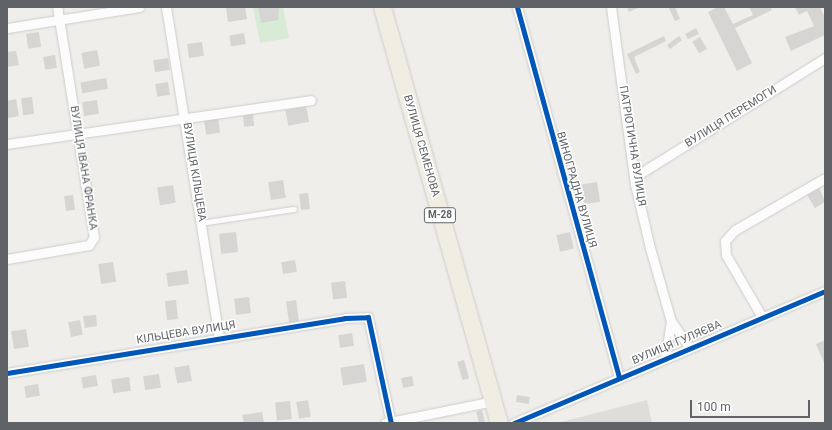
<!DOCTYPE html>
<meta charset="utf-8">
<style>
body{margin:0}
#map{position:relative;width:832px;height:430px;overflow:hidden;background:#efeeea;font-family:Roboto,sans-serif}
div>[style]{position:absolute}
.industrial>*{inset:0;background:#dfddda}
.green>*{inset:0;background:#d8ebd6}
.building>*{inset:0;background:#d6d5d3;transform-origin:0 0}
.roads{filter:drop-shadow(0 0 1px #cbcccc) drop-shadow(0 0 1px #cbcccc)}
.lane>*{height:4.5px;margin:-2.25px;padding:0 2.25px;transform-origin:2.25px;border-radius:2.25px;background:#fdfcfc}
.street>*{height:9px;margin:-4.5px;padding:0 4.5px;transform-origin:4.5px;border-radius:4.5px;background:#fdfcfc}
.highway>*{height:17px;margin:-8.5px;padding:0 8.5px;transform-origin:8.5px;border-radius:8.5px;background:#f0ede3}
.cycleway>*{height:5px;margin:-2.5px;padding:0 2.5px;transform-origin:2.5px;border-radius:2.5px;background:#0057b8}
span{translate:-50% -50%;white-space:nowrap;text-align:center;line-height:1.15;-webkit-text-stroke:3px #fff;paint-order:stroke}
.shield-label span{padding:1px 3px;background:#fff;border:1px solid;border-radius:3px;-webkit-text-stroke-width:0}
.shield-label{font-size:10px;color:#5f6368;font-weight:700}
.street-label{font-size:11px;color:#5f6368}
.frame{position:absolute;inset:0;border:8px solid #5f6368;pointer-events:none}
.scale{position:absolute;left:690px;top:400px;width:120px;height:18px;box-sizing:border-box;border:2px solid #5f6368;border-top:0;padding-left:5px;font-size:12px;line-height:14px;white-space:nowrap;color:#5f6368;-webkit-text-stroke:3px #fff;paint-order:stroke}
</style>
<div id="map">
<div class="industrial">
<div style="clip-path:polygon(647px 400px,652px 423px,557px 423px)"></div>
</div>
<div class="green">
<div style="clip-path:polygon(253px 7px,283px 7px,289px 38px,260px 43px)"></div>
</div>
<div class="building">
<div style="clip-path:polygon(226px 7px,245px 7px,247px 19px,228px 22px)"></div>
<div style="clip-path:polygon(258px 7px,279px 8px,278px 20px,261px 23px)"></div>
<div style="clip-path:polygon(627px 7px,640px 7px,629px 12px)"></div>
<div style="clip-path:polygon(675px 7px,680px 19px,675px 21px,669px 8px)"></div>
<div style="clip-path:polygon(718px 7px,724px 7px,733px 24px,753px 15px,749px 7px,770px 7px,772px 10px,735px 28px,752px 63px,737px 71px,708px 12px)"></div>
<div style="clip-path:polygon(795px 7px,820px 7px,825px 18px,825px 35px,791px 51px,785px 37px,814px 26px,807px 11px,799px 15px)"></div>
<div style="clip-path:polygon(696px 28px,699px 34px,688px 39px,685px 34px)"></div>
<div style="left:39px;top:32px;width:15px;height:13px;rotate:82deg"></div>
<div style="left:244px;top:33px;width:11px;height:15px;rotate:80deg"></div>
<div style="clip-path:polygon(664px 36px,666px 41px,634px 57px,640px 72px,636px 74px,627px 54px)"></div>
<div style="left:679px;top:36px;width:5px;height:15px;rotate:53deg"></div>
<div style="left:700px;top:37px;width:14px;height:9px;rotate:60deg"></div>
<div style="left:202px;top:42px;width:14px;height:15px;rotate:82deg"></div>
<div style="left:97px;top:50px;width:16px;height:16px;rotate:79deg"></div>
<div style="clip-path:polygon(16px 51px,19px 65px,7px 67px,7px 52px)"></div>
<div style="left:55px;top:55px;width:13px;height:12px;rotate:81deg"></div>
<div style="left:168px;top:58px;width:12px;height:15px;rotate:81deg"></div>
<div style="left:106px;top:78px;width:11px;height:26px;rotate:80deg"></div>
<div style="left:168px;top:82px;width:13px;height:13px;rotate:81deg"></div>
<div style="left:32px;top:97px;width:17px;height:11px;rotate:83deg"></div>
<div style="clip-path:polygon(16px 99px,19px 116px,8px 118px,7px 101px)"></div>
<div style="left:97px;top:100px;width:14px;height:15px;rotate:82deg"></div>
<div style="left:306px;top:106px;width:16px;height:21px;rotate:79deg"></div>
<div style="left:253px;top:114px;width:12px;height:10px;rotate:85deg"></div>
<div style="left:218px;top:118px;width:15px;height:14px;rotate:82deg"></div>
<div style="left:283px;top:180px;width:18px;height:15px;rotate:81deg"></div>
<div style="left:597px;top:182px;width:20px;height:16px;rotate:81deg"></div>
<div style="left:173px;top:185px;width:18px;height:16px;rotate:81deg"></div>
<div style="clip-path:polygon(819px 187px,825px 202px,815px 208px,807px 195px)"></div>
<div style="left:308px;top:193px;width:16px;height:9px;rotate:83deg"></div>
<div style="left:73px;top:195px;width:15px;height:9px;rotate:82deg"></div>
<div style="left:236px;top:232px;width:20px;height:17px;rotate:84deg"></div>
<div style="left:570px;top:232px;width:17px;height:14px;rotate:77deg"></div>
<div style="left:295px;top:260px;width:12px;height:14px;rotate:81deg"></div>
<div style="left:113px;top:262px;width:20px;height:15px;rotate:81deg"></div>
<div style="left:187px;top:270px;width:14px;height:21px;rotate:82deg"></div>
<div style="left:345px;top:281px;width:17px;height:14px;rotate:83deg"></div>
<div style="left:249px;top:297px;width:16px;height:15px;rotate:83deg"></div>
<div style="left:176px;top:300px;width:19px;height:11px;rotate:84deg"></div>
<div style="left:296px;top:300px;width:22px;height:10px;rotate:82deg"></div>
<div style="clip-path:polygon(96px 315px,97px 326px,85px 328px,83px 316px)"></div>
<div style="left:80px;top:320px;width:15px;height:12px;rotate:79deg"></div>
<div style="left:26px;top:329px;width:18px;height:15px;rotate:81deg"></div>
<div style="left:352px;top:333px;width:13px;height:14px;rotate:81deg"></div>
<div style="clip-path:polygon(825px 340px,825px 365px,816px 344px)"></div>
<div style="left:464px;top:360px;width:19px;height:7px;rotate:74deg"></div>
<div style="left:364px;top:364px;width:18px;height:24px;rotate:81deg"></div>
<div style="left:189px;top:365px;width:16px;height:15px;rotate:79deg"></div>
<div style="left:159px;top:374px;width:14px;height:16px;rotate:82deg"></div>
<div style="left:96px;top:375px;width:11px;height:15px;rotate:80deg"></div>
<div style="left:412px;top:376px;width:10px;height:11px;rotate:79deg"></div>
<div style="left:129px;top:377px;width:14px;height:18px;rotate:82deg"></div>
<div style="left:38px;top:384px;width:12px;height:14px;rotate:81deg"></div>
<div style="left:517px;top:395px;width:13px;height:7px;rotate:9deg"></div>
<div style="left:308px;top:400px;width:17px;height:12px;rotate:80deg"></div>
<div style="left:290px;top:401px;width:18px;height:15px;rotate:84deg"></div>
<div style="left:482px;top:410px;width:12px;height:6px;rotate:76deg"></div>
<div style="clip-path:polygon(262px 412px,264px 423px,244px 423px,242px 415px)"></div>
</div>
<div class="roads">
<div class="lane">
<div style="left:201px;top:223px;width:94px;rotate:-8.6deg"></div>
</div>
<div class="street">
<div style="left:166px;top:7px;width:335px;rotate:80.9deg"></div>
<div style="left:517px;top:7px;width:385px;rotate:74.6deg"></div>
<div style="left:611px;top:7px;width:179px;rotate:82.3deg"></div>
<div style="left:635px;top:184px;width:66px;rotate:76.8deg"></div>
<div style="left:650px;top:248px;width:76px;rotate:74deg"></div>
<div style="left:671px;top:321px;width:33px;rotate:55deg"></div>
<div style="left:7px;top:28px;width:134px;rotate:-9deg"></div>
<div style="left:7px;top:144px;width:307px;rotate:-8.2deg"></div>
<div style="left:636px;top:176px;width:223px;rotate:-32deg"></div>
<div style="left:7px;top:259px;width:83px;rotate:-9.7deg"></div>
<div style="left:89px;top:245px;width:9px;rotate:-58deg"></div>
<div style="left:94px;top:237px;width:233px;rotate:-99.1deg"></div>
<div style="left:762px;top:317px;width:72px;rotate:-120.1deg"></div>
<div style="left:726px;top:255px;width:14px;rotate:-94deg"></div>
<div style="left:725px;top:241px;width:15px;rotate:-48deg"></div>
<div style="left:735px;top:230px;width:104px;rotate:-30deg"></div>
<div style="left:665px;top:359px;width:38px;rotate:-81deg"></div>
<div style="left:7px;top:373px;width:342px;rotate:-9.2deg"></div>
<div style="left:345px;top:318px;width:23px;rotate:-2deg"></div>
<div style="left:368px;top:317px;width:108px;rotate:77.8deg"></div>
<div style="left:385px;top:423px;width:110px;rotate:-11.5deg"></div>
<div style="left:514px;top:423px;width:338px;rotate:-23deg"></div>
</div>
<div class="highway">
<div style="left:382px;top:7px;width:432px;rotate:74.3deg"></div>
</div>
</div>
<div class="cycleway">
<div style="left:517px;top:7px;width:385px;rotate:74.6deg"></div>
<div style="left:7px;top:373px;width:342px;rotate:-9.2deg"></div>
<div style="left:345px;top:318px;width:23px;rotate:-2deg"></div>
<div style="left:368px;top:317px;width:108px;rotate:77.8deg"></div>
<div style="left:514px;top:423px;width:338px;rotate:-23deg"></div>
</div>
<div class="shield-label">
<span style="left:440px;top:215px">М-28</span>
</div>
<div class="street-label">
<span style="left:731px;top:117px;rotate:-32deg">ВУЛИЦЯ ПЕРЕМОГИ</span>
<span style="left:421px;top:146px;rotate:74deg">ВУЛИЦЯ СЕМЕНОВА</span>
<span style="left:632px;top:146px;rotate:81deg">ПАТРІОТИЧНА ВУЛИЦЯ</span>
<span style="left:83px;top:168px;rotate:81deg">ВУЛИЦЯ ІВАНА ФРАНКА</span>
<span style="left:194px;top:172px;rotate:81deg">ВУЛИЦЯ КІЛЬЦЕВА</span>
<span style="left:576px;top:190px;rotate:74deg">ВИНОГРАДНА ВУЛИЦЯ</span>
<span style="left:186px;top:333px;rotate:-9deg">КІЛЬЦЕВА ВУЛИЦЯ</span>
<span style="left:677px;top:343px;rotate:-23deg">ВУЛИЦЯ ГУЛЯЄВА</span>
</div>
<div class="frame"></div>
<div class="scale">100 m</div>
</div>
